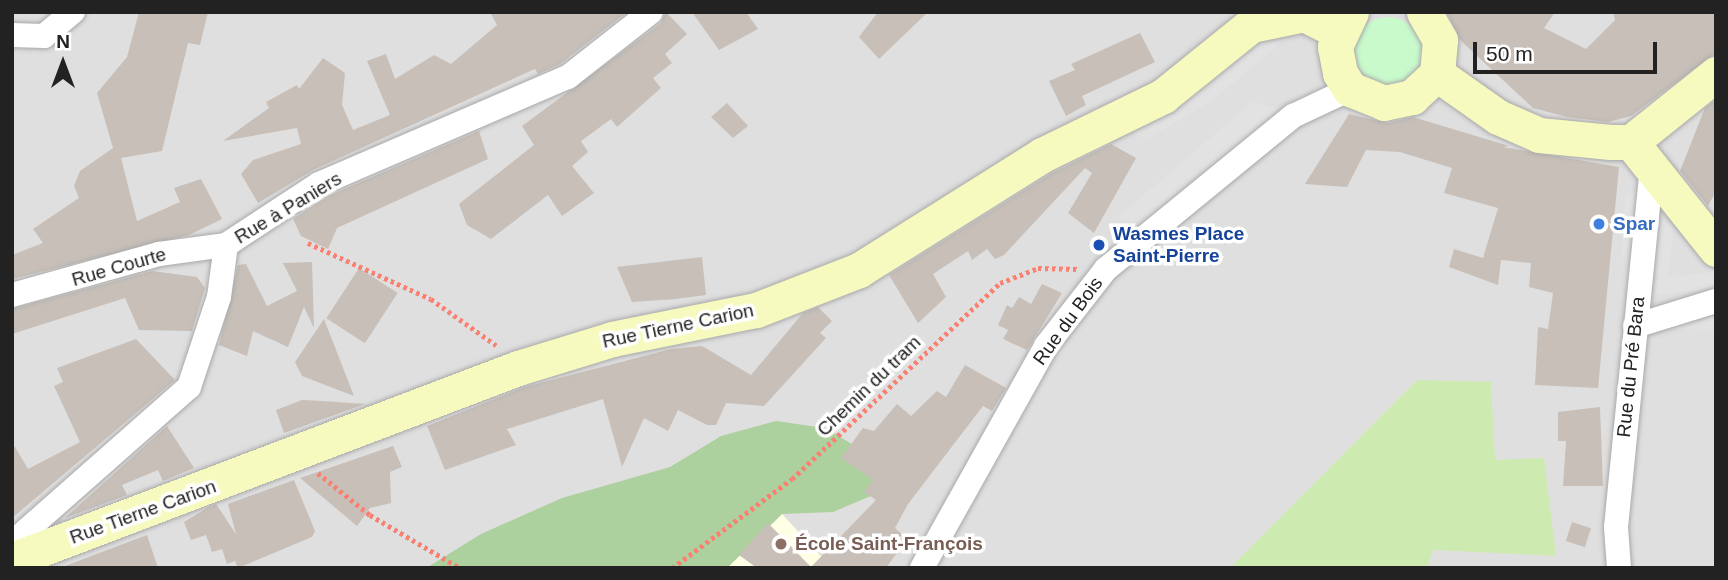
<!DOCTYPE html>
<meta charset="utf-8">
<style>
body{margin:0}
#map{position:relative;width:1728px;height:580px;overflow:hidden;background:#f2efe9;font-family:Helvetica,sans-serif}
div>[style]{position:absolute}
.residential>*{inset:0;background:#e0dfdf;transform-origin:0 0}
.education>*{inset:0;background:#ffffe5}
.grass>*{inset:0;background:#cdebb0}
.forest>*{inset:0;background:#add19e}
.park>*{inset:0;background:#c8facc}
.round{border-radius:50%}
.parking>*{inset:0;background:#e2e2e2;transform-origin:0 0}
.building>*{inset:0;background:#c7bfb8;transform-origin:0 0}
.path>*{height:4.5px;margin-top:-2.25px;transform-origin:0;background:repeating-linear-gradient(90deg,#fa8072 0 3.5px,transparent 0 7px)}
.roads{filter:drop-shadow(0 0 2px #a9a9a9) drop-shadow(0 0 2px #a9a9a9)}
.street>*{height:24px;margin:-12px;padding:0 12px;transform-origin:12px;border-radius:12px;background:#fff}
.secondary>*{height:35px;margin:-17.5px;padding:0 17.5px;transform-origin:17.5px;border-radius:17.5px;background:#f7fabf}
.dots>*{width:19px;height:19px;translate:-50% -50%;box-sizing:border-box;border:4px solid #fff;border-radius:50%}
span{translate:-50% -50%;white-space:nowrap;text-align:center;line-height:1.15;-webkit-text-stroke:7px #fff;paint-order:stroke}
.street-label{font-size:19px;color:#222}
.shop-label{font-size:19px;color:#366cbe;font-weight:700}
.left{translate:0 -50%;text-align:left}
.transit-label{font-size:19px;color:#164399;font-weight:700}
.education-label{font-size:19px;color:#785e54;font-weight:700}
.frame{position:absolute;inset:0;border:14px solid #222;pointer-events:none}
.north{position:absolute;left:28px;top:28px;width:70px;height:70px;-webkit-text-stroke:5px #fff;paint-order:stroke;rotate:0deg;font-size:19px;font-weight:700;line-height:28px;text-align:center;color:#222}
.north::after{content:'';display:block;margin:auto;width:24px;height:32px;background:#222;clip-path:polygon(50% 0,100% 100%,50% 72%,0 100%)}
.scale{position:absolute;left:1473px;top:42px;width:184px;height:32px;box-sizing:border-box;border:4px solid #222;border-top:0;padding-left:9px;font-size:21px;line-height:24px;white-space:nowrap;color:#222;-webkit-text-stroke:5px #fff;paint-order:stroke}
</style>
<div id="map">
<div class="residential">
<div style="left:12px;top:12px;width:1704px;height:556px"></div>
</div>
<div class="education">
<div style="clip-path:polygon(782px 514px,832px 568px,727px 568px)"></div>
</div>
<div class="grass">
<div style="clip-path:polygon(1417px 380px,1491px 382px,1495px 460px,1544px 458px,1556px 556px,1433px 550px,1427px 568px,1230px 568px)"></div>
</div>
<div class="forest">
<div style="clip-path:polygon(776px 421px,825px 428px,867px 453px,885px 490px,833px 512px,782px 514px,727px 568px,426px 568px,481px 534px,562px 498px,670px 467px,721px 436px)"></div>
</div>
<div class="park">
<div class="round" style="left:1354px;top:17px;width:68px;height:68px"></div>
</div>
<div class="parking">
<div style="clip-path:polygon(1261px 32px,1280px 35px,1279px 44px,1212px 101px,1146px 139px,1125px 128px)"></div>
<div style="clip-path:polygon(1252px 102px,1282px 109px,1141px 226px,1117px 218px)"></div>
<div style="clip-path:polygon(1639px 190px,1634px 257px,1621px 258px,1625px 196px)"></div>
<div style="clip-path:polygon(1657px 216px,1673px 227px,1668px 282px,1652px 270px)"></div>
<div style="left:1714px;top:272px;width:16px;height:68px;rotate:83deg"></div>
<div style="left:1716px;top:309px;width:20px;height:73px;rotate:90deg"></div>
</div>
<div class="building">
<div style="clip-path:polygon(139px 12px,208px 12px,200px 45px,188px 43px,162px 151px,121px 158px,137px 221px,180px 202px,174px 188px,201px 179px,222px 219px,189px 235px,12px 279px,12px 255px,43px 243px,33px 229px,79px 198px,74px 186px,80px 171px,113px 148px,97px 93px,127px 57px)"></div>
<div style="clip-path:polygon(490px 12px,627px 12px,560px 64px,538px 74px,535px 69px,313px 170px,258px 203px,241px 174px,253px 160px,301px 144px,297px 128px,223px 141px,269px 108px,266px 102px,297px 85px,299px 89px,323px 58px,345px 73px,342px 105px,353px 130px,390px 115px,367px 61px,386px 54px,395px 79px,434px 55px,451px 64px,497px 25px)"></div>
<div style="clip-path:polygon(666px 12px,687px 34px,665px 54px,672px 63px,653px 78px,661px 88px,617px 127px,611px 119px,581px 141px,588px 152px,572px 166px,594px 193px,562px 216px,548px 195px,491px 239px,467px 225px,459px 204px,534px 145px,522px 126px,660px 24px)"></div>
<div style="clip-path:polygon(692px 12px,746px 12px,758px 29px,719px 50px)"></div>
<div style="clip-path:polygon(878px 12px,928px 12px,879px 59px,859px 37px)"></div>
<div style="clip-path:polygon(1447px 12px,1555px 12px,1544px 28px,1586px 49px,1615px 20px,1613px 12px,1716px 12px,1716px 53px,1631px 116px,1608px 122px,1567px 117px,1533px 108px,1460px 40px)"></div>
<div style="clip-path:polygon(1140px 33px,1155px 62px,1082px 96px,1086px 105px,1066px 116px,1049px 81px,1075px 70px,1071px 64px)"></div>
<div style="clip-path:polygon(1716px 100px,1716px 191px,1708px 206px,1680px 171px,1705px 108px)"></div>
<div style="clip-path:polygon(727px 103px,748px 126px,733px 138px,711px 117px)"></div>
<div style="clip-path:polygon(1349px 114px,1387px 123px,1413px 117px,1509px 146px,1503px 147px,1619px 167px,1598px 388px,1535px 385px,1538px 327px,1548px 329px,1553px 293px,1529px 287px,1531px 263px,1501px 260px,1498px 285px,1449px 267px,1454px 249px,1483px 258px,1498px 208px,1444px 193px,1452px 168px,1400px 152px,1366px 150px,1347px 187px,1305px 184px)"></div>
<div style="clip-path:polygon(479px 131px,488px 159px,337px 228px,328px 249px,301px 236px,293px 219px,326px 197px)"></div>
<div style="clip-path:polygon(1111px 144px,1136px 158px,1094px 233px,1068px 213px,1092px 173px,1085px 168px,1004px 255px,995px 259px,987px 249px,972px 260px,968px 251px,933px 274px,946px 297px,918px 323px,889px 275px,1052px 173px)"></div>
<div style="clip-path:polygon(702px 257px,706px 295px,676px 299px,632px 302px,617px 267px)"></div>
<div style="clip-path:polygon(312px 262px,314px 328px,304px 307px,288px 347px,253px 331px,247px 356px,219px 345px,238px 265px,246px 264px,267px 306px,297px 291px,283px 263px)"></div>
<div style="left:359px;top:268px;width:46px;height:60px;rotate:33deg"></div>
<div style="clip-path:polygon(152px 271px,197px 277px,205px 288px,192px 331px,139px 330px,125px 298px,12px 334px,12px 309px)"></div>
<div style="clip-path:polygon(1042px 284px,1062px 293px,1027px 350px,1003px 339px,1008px 330px,998px 325px,1007px 305px,1012px 308px,1019px 297px,1031px 304px)"></div>
<div style="clip-path:polygon(818px 307px,832px 321px,820px 333px,826px 338px,764px 406px,726px 403px,716px 425px,707px 425px,678px 410px,668px 431px,644px 418px,622px 467px,603px 399px,507px 429px,516px 445px,445px 470px,427px 426px,525px 387px,671px 349px,702px 346px,751px 375px,803px 313px)"></div>
<div style="clip-path:polygon(324px 319px,354px 396px,302px 376px,295px 362px)"></div>
<div style="clip-path:polygon(136px 339px,175px 380px,12px 518px,12px 442px,28px 469px,80px 442px,54px 386px,63px 382px,57px 368px)"></div>
<div style="clip-path:polygon(965px 365px,1006px 388px,992px 411px,983px 406px,908px 504px,895px 528px,907px 539px,886px 568px,757px 568px,739px 555px,768px 523px,811px 567px,876px 500px,864px 492px,873px 480px,841px 458px,863px 428px,874px 431px,897px 404px,911px 416px,937px 391px,946px 397px)"></div>
<div style="clip-path:polygon(302px 400px,322px 401px,365px 404px,284px 433px,276px 410px)"></div>
<div style="clip-path:polygon(1600px 407px,1603px 486px,1563px 486px,1566px 441px,1558px 441px,1558px 412px)"></div>
<div style="clip-path:polygon(167px 426px,194px 468px,163px 481px,158px 470px,122px 485px,127px 495px,65px 518px)"></div>
<div style="clip-path:polygon(393px 446px,402px 467px,390px 472px,391px 503px,370px 508px,357px 526px,300px 478px)"></div>
<div style="clip-path:polygon(294px 480px,315px 531px,312px 537px,238px 568px,235px 561px,227px 564px,222px 549px,212px 552px,206px 535px,191px 540px,184px 522px,207px 508px,216px 504px,236px 534px,228px 504px)"></div>
<div style="left:1572px;top:522px;width:20px;height:20px;rotate:18deg"></div>
<div style="clip-path:polygon(147px 535px,158px 568px,66px 568px,65px 566px)"></div>
</div>
<div class="path">
<div style="left:308px;top:243px;width:135px;rotate:24.5deg"></div>
<div style="left:431px;top:299px;width:80px;rotate:35.3deg"></div>
<div style="left:318px;top:473px;width:67px;rotate:38.9deg"></div>
<div style="left:370px;top:515px;width:104px;rotate:30.5deg"></div>
<div style="left:672px;top:568px;width:149px;rotate:-36.6deg"></div>
<div style="left:792px;top:479px;width:286px;rotate:-43.3deg"></div>
<div style="left:1000px;top:283px;width:41px;rotate:-21.5deg"></div>
<div style="left:1038px;top:268px;width:40px;rotate:1.4deg"></div>
</div>
<div class="roads">
<div class="street">
<div style="left:12px;top:35px;width:32px;rotate:2deg"></div>
<div style="left:44px;top:36px;width:38px;rotate:-40deg"></div>
<div style="left:12px;top:295px;width:153px;rotate:-15.6deg"></div>
<div style="left:159px;top:254px;width:68px;rotate:-7.7deg"></div>
<div style="left:1635px;top:326px;width:85px;rotate:-17.2deg"></div>
<div style="left:12px;top:543px;width:236px;rotate:-41.4deg"></div>
<div style="left:189px;top:387px;width:95px;rotate:-71.6deg"></div>
<div style="left:219px;top:297px;width:52px;rotate:-82.3deg"></div>
<div style="left:226px;top:245px;width:111px;rotate:-33.3deg"></div>
<div style="left:319px;top:184px;width:271px;rotate:-23.3deg"></div>
<div style="left:568px;top:77px;width:105px;rotate:-38.1deg"></div>
<div style="left:922px;top:568px;width:254px;rotate:-60.8deg"></div>
<div style="left:1046px;top:346px;width:98px;rotate:-52.1deg"></div>
<div style="left:1106px;top:269px;width:242px;rotate:-39.3deg"></div>
<div style="left:1293px;top:116px;width:63px;rotate:-25.3deg"></div>
<div style="left:1619px;top:568px;width:41px;rotate:-94.2deg"></div>
<div style="left:1616px;top:527px;width:362px;rotate:-84.3deg"></div>
</div>
<div class="secondary">
<div style="left:1351px;top:12px;width:38px;rotate:115deg"></div>
<div style="left:1335px;top:47px;width:26px;rotate:79deg"></div>
<div style="left:1340px;top:73px;width:19px;rotate:58deg"></div>
<div style="left:1350px;top:89px;width:37px;rotate:22deg"></div>
<div style="left:1384px;top:103px;width:29px;rotate:-12deg"></div>
<div style="left:1412px;top:97px;width:34px;rotate:-43deg"></div>
<div style="left:1437px;top:74px;width:34px;rotate:-85deg"></div>
<div style="left:1440px;top:40px;width:32px;rotate:-120deg"></div>
<div style="left:1437px;top:74px;width:75px;rotate:35.2deg"></div>
<div style="left:1498px;top:117px;width:45px;rotate:23.7deg"></div>
<div style="left:1539px;top:135px;width:72px;rotate:5.6deg"></div>
<div style="left:1611px;top:142px;width:20px"></div>
<div style="left:1631px;top:142px;width:109px;rotate:-38.7deg"></div>
<div style="left:1631px;top:142px;width:137px;rotate:51.5deg"></div>
<div style="left:12px;top:560px;width:541px;rotate:-20.78deg"></div>
<div style="left:518px;top:368px;width:98px;rotate:-17.1deg"></div>
<div style="left:612px;top:339px;width:147px;rotate:-11.4deg"></div>
<div style="left:756px;top:310px;width:110px;rotate:-21.2deg"></div>
<div style="left:859px;top:270px;width:216px;rotate:-32.1deg"></div>
<div style="left:1042px;top:155px;width:135px;rotate:-26deg"></div>
<div style="left:1163px;top:96px;width:113px;rotate:-38.9deg"></div>
<div style="left:1251px;top:25px;width:54px;rotate:-11.7deg"></div>
<div style="left:1304px;top:14px;width:38px;rotate:27deg"></div>
</div>
</div>
<div class="dots">
<div style="left:1599px;top:224px;background:#3f7fe0"></div>
<div style="left:1099px;top:245px;background:#1a4fb4"></div>
<div style="left:781px;top:544px;background:#8d6e63"></div>
</div>
<div class="street-label">
<span style="left:288px;top:208px;rotate:-31deg">Rue à Paniers</span>
<span style="left:119px;top:267px;rotate:-16deg">Rue Courte</span>
<span style="left:1068px;top:321px;rotate:-54deg">Rue du Bois</span>
<span style="left:678px;top:326px;rotate:-12deg">Rue Tierne Carion</span>
<span style="left:1631px;top:367px;rotate:-84deg">Rue du Pré Bara</span>
<span style="left:869px;top:386px;rotate:-44deg">Chemin du tram</span>
<span style="left:143px;top:512px;rotate:-20deg">Rue Tierne Carion</span>
</div>
<div class="shop-label">
<span class="left" style="left:1613px;top:224px">Spar</span>
</div>
<div class="transit-label">
<span class="left" style="left:1113px;top:245px">Wasmes Place<br>Saint-Pierre</span>
</div>
<div class="education-label">
<span class="left" style="left:795px;top:544px">École Saint-François</span>
</div>
<div class="frame"></div>
<div class="north">N</div>
<div class="scale">50 m</div>
</div>
